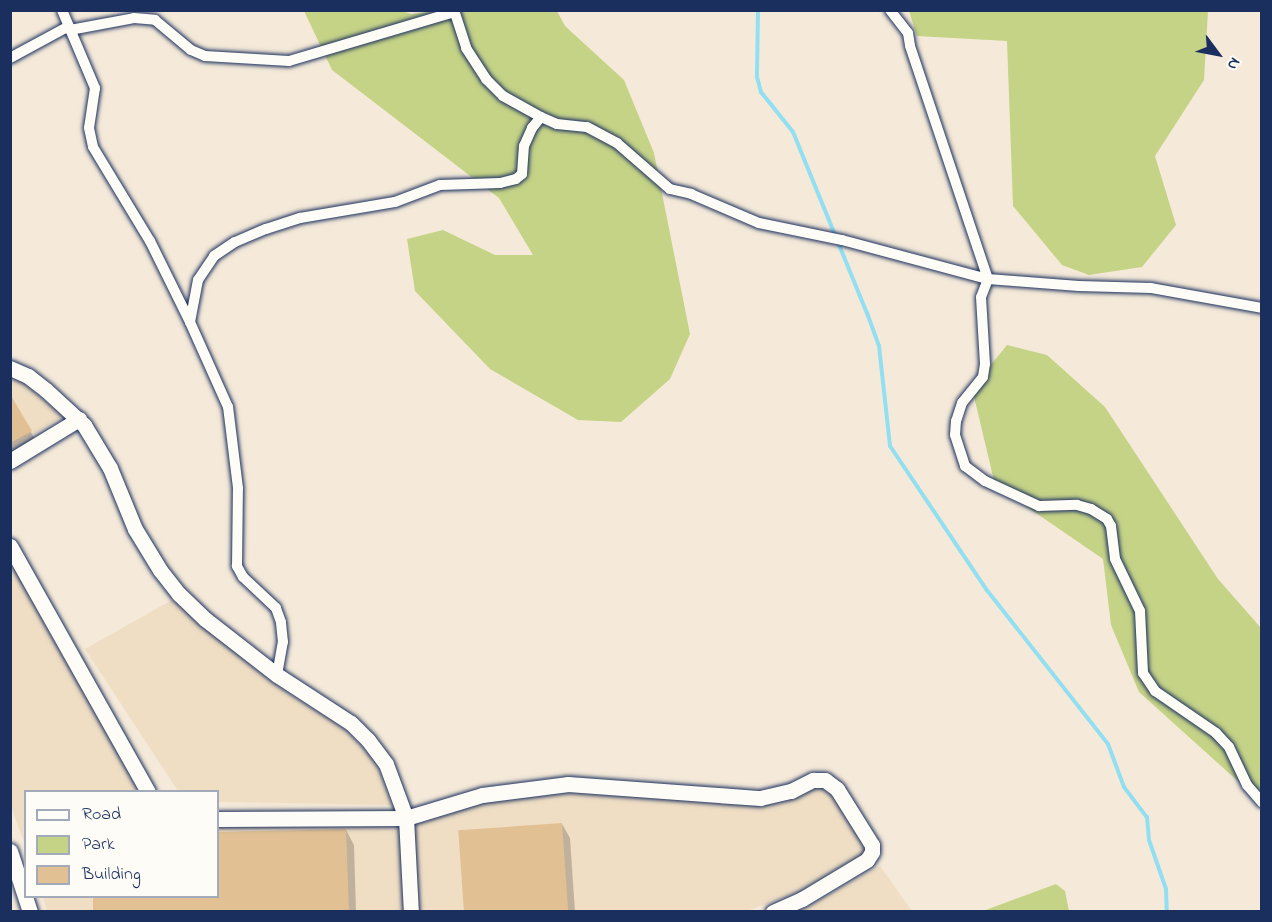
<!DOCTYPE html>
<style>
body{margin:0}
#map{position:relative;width:1272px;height:922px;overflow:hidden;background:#f5ead9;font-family:"Indie Flower",sans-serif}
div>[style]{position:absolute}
.built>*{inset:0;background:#efdec4}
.green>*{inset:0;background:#c5d387}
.shadow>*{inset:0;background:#0003}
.stream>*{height:4px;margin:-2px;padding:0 2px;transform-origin:2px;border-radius:2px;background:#92dff2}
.building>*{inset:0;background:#e1c194;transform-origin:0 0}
.roads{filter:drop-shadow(0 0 2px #1b2f5e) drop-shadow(0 0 2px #1b2f5e)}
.street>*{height:10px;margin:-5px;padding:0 5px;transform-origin:5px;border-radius:5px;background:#fdfcf7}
.secondary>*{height:15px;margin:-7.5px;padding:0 7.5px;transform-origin:7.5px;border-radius:7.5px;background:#fdfcf7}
span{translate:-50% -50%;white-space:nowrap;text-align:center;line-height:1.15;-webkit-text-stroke:6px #fdfcf7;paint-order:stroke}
.frame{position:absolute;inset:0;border:12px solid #1b2f5e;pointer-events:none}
.legend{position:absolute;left:24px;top:790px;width:195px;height:108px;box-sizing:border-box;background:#fdfcf7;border:2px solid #a3aaba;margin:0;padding:8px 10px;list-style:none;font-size:18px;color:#1b2f5e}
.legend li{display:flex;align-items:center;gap:12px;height:30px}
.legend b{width:30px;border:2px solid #a3aaba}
.north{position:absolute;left:1188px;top:24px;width:60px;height:60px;-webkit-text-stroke:4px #fdfcf7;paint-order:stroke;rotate:122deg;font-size:16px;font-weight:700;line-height:24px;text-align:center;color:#1b2f5e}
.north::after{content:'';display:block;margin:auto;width:21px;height:27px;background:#1b2f5e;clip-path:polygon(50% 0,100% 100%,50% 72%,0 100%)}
</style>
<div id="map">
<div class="built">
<div style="clip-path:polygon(11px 375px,19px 379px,63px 416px,11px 448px)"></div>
<div style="clip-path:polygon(10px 561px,141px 791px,26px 792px,25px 845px,11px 807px)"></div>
<div style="clip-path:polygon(172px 600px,291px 695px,341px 726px,375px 760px,392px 805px,218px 802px,218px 792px,178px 791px,85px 649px)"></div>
<div style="clip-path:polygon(813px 785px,825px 788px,834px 794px,867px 844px,862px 857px,803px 890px,747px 911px,47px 912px,43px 897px,218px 896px,218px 825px,403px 827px,496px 798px,571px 788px,729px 803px)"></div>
<div style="clip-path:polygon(880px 866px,912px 911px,800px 911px)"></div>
</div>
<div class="green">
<div style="clip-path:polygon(399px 10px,411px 14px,444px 10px,557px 11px,565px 26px,624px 80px,654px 153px,690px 334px,670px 379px,621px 422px,578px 420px,490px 369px,415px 291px,407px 239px,443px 230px,495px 255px,533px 255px,499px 198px,332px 70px,304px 11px)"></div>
<div style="clip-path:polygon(909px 11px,1208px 11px,1204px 80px,1155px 156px,1176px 225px,1142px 267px,1089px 275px,1062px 265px,1013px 206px,1007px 41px,917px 36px)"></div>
<div style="clip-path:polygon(1007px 345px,1047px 355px,1105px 407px,1218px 579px,1261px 628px,1261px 802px,1139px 692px,1111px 625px,1103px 559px,995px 485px,972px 388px)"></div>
<div style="clip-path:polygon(1056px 884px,1065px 891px,1069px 911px,983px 911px)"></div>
</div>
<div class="shadow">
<div style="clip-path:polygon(10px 397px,39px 446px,10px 461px)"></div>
<div style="clip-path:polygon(562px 824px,570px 838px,575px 912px,465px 912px)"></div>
<div style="clip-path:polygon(346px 830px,354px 845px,356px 912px,94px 912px,94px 896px,218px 896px,218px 833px)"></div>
</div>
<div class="stream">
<div style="left:758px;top:10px;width:67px;rotate:90.9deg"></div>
<div style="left:757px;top:77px;width:16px;rotate:75deg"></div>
<div style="left:761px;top:92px;width:51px;rotate:51.3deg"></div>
<div style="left:793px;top:132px;width:196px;rotate:67.8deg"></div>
<div style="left:867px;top:313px;width:35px;rotate:70deg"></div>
<div style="left:879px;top:346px;width:101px;rotate:83.7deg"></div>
<div style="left:890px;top:446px;width:172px;rotate:56.1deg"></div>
<div style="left:986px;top:589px;width:197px;rotate:51.8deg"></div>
<div style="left:1108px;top:744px;width:46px;rotate:69.6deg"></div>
<div style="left:1124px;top:787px;width:38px;rotate:53deg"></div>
<div style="left:1147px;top:817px;width:23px;rotate:85deg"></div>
<div style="left:1149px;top:840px;width:52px;rotate:70.9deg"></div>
<div style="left:1166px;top:889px;width:23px;rotate:88deg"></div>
</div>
<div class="building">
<div style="clip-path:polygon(10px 394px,32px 431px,10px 443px)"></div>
<div style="left:562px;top:823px;width:89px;height:104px;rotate:86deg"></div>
<div style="clip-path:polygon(346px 829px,349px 912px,93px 912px,93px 897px,218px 897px,218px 832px)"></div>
</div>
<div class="roads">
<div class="street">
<div style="left:62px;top:10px;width:85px;rotate:67.1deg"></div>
<div style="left:95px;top:88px;width:40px;rotate:98.5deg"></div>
<div style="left:89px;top:128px;width:19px;rotate:78deg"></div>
<div style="left:93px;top:147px;width:110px;rotate:58.8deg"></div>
<div style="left:150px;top:241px;width:90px;rotate:63.7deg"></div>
<div style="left:454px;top:10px;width:40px;rotate:72deg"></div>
<div style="left:466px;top:48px;width:37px;rotate:57deg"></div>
<div style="left:486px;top:79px;width:24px;rotate:45deg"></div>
<div style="left:503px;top:96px;width:43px;rotate:28.9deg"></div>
<div style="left:541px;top:117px;width:17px;rotate:24deg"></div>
<div style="left:557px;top:124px;width:30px;rotate:6deg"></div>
<div style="left:587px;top:127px;width:34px;rotate:28deg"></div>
<div style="left:617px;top:143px;width:70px;rotate:41deg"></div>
<div style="left:670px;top:189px;width:22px;rotate:13deg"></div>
<div style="left:691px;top:194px;width:74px;rotate:23.1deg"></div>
<div style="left:759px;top:223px;width:85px;rotate:11.6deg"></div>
<div style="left:842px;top:240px;width:151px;rotate:15deg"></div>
<div style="left:988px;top:279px;width:91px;rotate:4.4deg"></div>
<div style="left:1079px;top:286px;width:72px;rotate:1.6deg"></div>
<div style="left:1151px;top:288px;width:113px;rotate:10.2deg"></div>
<div style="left:890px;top:10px;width:29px;rotate:52deg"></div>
<div style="left:908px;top:33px;width:13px;rotate:81deg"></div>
<div style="left:910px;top:46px;width:246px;rotate:71.5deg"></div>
<div style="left:988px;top:279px;width:19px;rotate:111deg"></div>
<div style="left:981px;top:297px;width:67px;rotate:86.6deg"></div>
<div style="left:985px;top:364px;width:13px;rotate:99deg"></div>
<div style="left:983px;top:377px;width:33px;rotate:129deg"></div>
<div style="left:962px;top:403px;width:19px;rotate:108deg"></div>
<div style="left:956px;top:421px;width:14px;rotate:94deg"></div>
<div style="left:955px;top:435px;width:33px;rotate:72deg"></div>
<div style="left:965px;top:466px;width:25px;rotate:37deg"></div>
<div style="left:985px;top:481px;width:60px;rotate:24.8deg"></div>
<div style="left:1039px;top:506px;width:38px;rotate:-2deg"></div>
<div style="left:1077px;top:505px;width:15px;rotate:16deg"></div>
<div style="left:1091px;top:509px;width:19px;rotate:32deg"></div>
<div style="left:1107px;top:519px;width:8px;rotate:60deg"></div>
<div style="left:1111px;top:526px;width:33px;rotate:83deg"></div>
<div style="left:1115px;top:559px;width:58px;rotate:64.3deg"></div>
<div style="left:1140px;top:611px;width:62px;rotate:87.2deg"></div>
<div style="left:1143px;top:673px;width:22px;rotate:56deg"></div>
<div style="left:1155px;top:691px;width:74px;rotate:34.5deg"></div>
<div style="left:1216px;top:733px;width:19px;rotate:47deg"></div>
<div style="left:1229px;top:747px;width:42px;rotate:64.7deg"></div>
<div style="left:1247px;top:785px;width:23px;rotate:49deg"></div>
<div style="left:70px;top:30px;width:65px;rotate:-10.6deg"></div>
<div style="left:134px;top:18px;width:21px;rotate:5deg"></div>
<div style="left:155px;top:20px;width:47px;rotate:39.8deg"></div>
<div style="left:191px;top:50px;width:15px;rotate:23deg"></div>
<div style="left:205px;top:56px;width:84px;rotate:3.4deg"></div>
<div style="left:289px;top:61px;width:172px;rotate:-16.5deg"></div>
<div style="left:10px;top:58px;width:67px;rotate:-28.5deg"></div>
<div style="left:277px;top:675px;width:34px;rotate:-80deg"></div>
<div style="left:283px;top:642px;width:20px;rotate:-96deg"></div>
<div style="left:281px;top:622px;width:15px;rotate:-110deg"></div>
<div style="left:276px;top:608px;width:45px;rotate:-136.8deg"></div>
<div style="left:243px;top:577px;width:13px;rotate:-119deg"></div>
<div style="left:237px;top:566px;width:78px;rotate:-89.3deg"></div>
<div style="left:238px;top:488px;width:82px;rotate:-97deg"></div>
<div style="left:228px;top:407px;width:93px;rotate:-114.1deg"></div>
<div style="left:190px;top:322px;width:43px;rotate:-79.2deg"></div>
<div style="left:198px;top:280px;width:29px;rotate:-56deg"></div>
<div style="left:214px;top:256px;width:25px;rotate:-34deg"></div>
<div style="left:235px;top:242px;width:34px;rotate:-23deg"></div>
<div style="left:266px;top:229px;width:36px;rotate:-18deg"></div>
<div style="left:300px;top:218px;width:96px;rotate:-9.6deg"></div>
<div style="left:395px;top:202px;width:48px;rotate:-20.7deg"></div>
<div style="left:440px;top:185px;width:60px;rotate:-1.9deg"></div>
<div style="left:500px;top:183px;width:16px;rotate:-14deg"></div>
<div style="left:516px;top:179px;width:8px;rotate:-40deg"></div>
<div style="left:522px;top:174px;width:28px;rotate:-86deg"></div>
<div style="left:524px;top:146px;width:20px;rotate:-66deg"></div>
<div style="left:532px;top:128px;width:14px;rotate:-51deg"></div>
</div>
<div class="secondary">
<div style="left:10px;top:368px;width:20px;rotate:24deg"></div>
<div style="left:28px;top:376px;width:23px;rotate:38deg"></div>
<div style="left:46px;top:390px;width:52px;rotate:42.6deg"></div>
<div style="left:84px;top:425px;width:50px;rotate:58.8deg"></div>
<div style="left:110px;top:468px;width:66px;rotate:67.7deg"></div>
<div style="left:135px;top:529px;width:48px;rotate:58.6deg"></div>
<div style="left:160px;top:570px;width:31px;rotate:52deg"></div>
<div style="left:179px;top:594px;width:36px;rotate:44deg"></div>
<div style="left:205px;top:619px;width:91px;rotate:37.9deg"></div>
<div style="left:277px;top:675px;width:88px;rotate:33deg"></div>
<div style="left:351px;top:723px;width:24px;rotate:45deg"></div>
<div style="left:368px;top:740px;width:30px;rotate:53deg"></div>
<div style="left:386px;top:764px;width:58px;rotate:69.7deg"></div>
<div style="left:406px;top:818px;width:94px;rotate:87deg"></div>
<div style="left:10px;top:461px;width:81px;rotate:-31.3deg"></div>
<div style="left:10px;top:546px;width:282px;rotate:60.7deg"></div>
<div style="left:218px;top:819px;width:188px;rotate:-0.3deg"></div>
<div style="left:406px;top:818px;width:79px;rotate:-16.8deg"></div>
<div style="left:482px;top:795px;width:87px;rotate:-7.3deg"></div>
<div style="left:568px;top:784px;width:193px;rotate:4.2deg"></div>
<div style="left:760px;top:798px;width:32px;rotate:-13deg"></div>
<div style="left:791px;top:791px;width:25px;rotate:-27deg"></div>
<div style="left:813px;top:780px;width:12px"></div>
<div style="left:825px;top:780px;width:15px;rotate:37deg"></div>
<div style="left:837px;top:789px;width:66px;rotate:58deg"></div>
<div style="left:872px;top:845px;width:7px;rotate:90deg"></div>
<div style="left:872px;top:852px;width:9px;rotate:122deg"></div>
<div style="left:867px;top:860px;width:76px;rotate:149deg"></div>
<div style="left:802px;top:899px;width:32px;rotate:156deg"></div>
<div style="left:10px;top:851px;width:64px;rotate:71.8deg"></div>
</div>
</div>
<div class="frame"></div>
<ul class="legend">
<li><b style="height:8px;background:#fdfcf7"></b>Road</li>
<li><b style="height:16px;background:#c5d387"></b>Park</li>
<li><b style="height:16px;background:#e1c194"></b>Building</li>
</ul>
<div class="north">N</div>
</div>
